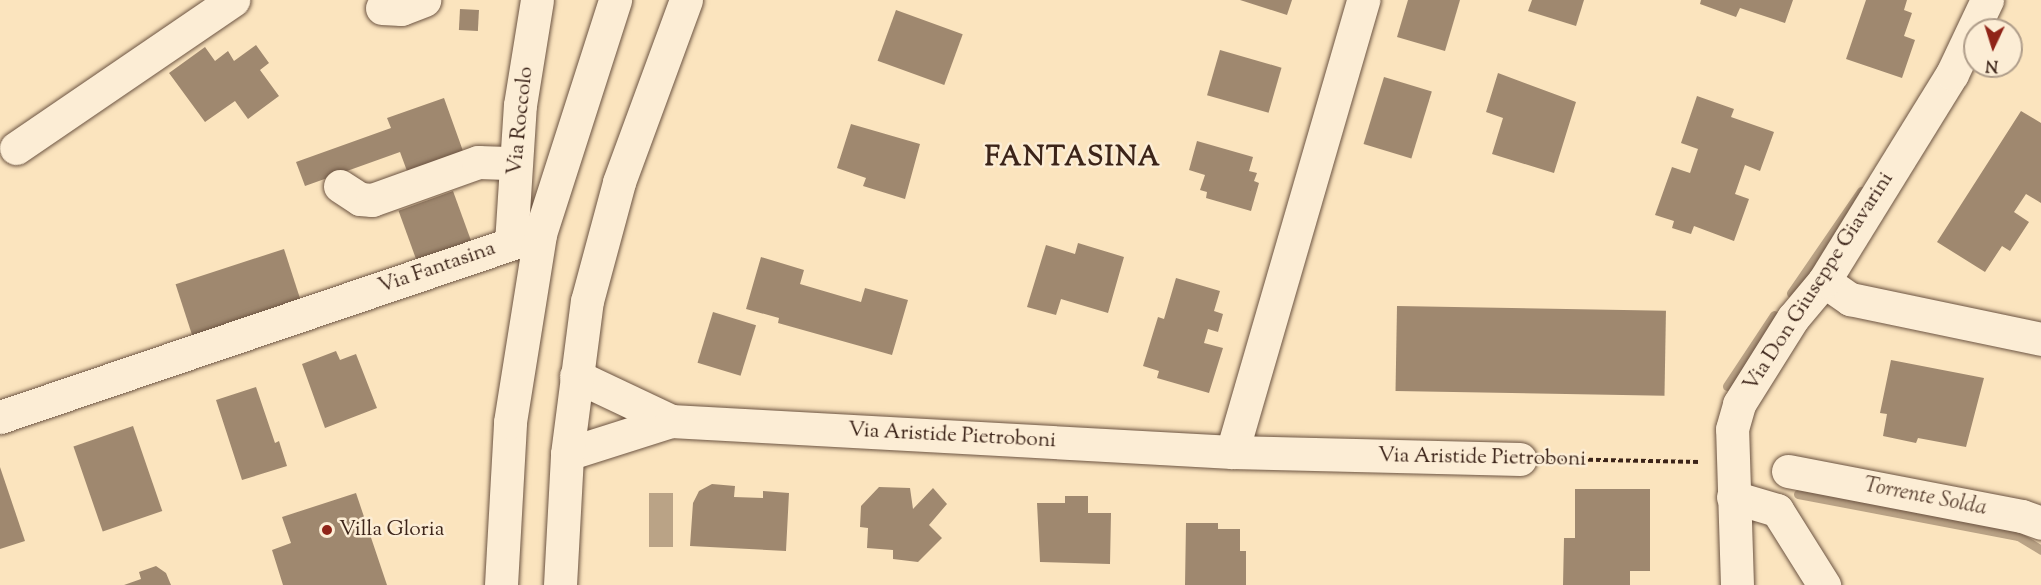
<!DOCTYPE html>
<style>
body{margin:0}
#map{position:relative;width:2041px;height:585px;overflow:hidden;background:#fbe4be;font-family:"Sorts Mill Goudy",serif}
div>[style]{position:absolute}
.water>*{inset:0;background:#baa386;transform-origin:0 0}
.stream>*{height:9px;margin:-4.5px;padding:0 4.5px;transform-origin:4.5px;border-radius:4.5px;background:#baa386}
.building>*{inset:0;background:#9f886f;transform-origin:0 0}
.path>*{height:4px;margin-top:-2px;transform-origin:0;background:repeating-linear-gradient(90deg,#3c2419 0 4.5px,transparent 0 7.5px)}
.roads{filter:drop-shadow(0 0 2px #6c5442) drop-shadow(0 0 2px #6c5442)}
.minor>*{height:33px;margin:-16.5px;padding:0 16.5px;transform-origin:16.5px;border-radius:16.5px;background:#fcedd5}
.dots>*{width:16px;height:16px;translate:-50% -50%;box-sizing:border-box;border:3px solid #fcedd5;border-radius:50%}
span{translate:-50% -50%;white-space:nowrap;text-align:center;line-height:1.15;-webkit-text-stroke:5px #fcedd5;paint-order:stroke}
.street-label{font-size:21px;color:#3c2419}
.poi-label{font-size:21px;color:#3c2419}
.left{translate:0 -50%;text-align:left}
.water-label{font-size:22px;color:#624a3a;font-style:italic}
.district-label{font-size:27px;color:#3c2419;font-weight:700;letter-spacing:1.5px}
.north{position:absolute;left:1963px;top:18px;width:60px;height:60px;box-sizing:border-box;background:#fcedd5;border:2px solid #af9d8a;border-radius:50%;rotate:184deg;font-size:16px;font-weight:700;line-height:24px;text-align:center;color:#3c2419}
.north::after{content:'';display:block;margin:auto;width:21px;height:27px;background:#8f2418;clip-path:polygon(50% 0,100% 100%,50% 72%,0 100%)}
</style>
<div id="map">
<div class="water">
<div style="left:649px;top:493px;width:24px;height:54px"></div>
</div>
<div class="stream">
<div style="left:1791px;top:293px;width:124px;rotate:-55.5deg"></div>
<div style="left:1727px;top:386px;width:85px;rotate:-56.5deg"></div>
<div style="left:1798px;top:494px;width:224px;rotate:10.8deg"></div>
<div style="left:2018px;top:536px;width:27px;rotate:31deg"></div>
</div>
<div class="building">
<div style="clip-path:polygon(1240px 0,1292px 0,1287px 15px)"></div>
<div style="clip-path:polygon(1408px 0,1460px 0,1445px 51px,1397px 37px)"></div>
<div style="clip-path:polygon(1532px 0,1584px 0,1576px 26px,1528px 11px)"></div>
<div style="clip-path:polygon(1701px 0,1793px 0,1785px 23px,1740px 8px,1736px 17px,1700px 4px)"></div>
<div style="clip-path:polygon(1866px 0,1907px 0,1904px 10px,1912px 13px,1904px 36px,1915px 40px,1902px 78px,1846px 59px)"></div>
<div style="left:460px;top:9px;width:19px;height:21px;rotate:3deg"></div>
<div style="left:896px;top:10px;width:71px;height:54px;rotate:20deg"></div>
<div style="clip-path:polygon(256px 45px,269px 63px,260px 70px,279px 96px,248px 119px,235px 101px,205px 122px,169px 73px,205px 47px,215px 61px,228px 51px,234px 61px)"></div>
<div style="left:1220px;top:50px;width:64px;height:47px;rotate:16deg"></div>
<div style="clip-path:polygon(1498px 73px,1576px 102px,1554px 173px,1492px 154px,1503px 118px,1486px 112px)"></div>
<div style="left:1384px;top:77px;width:50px;height:70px;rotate:17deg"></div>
<div style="clip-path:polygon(1697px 96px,1734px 109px,1731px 117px,1774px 132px,1760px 171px,1745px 165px,1735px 194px,1749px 199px,1734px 241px,1694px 226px,1691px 234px,1672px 228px,1674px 221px,1655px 215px,1672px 167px,1690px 173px,1698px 149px,1681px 143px)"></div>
<div style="clip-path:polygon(444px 98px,463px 151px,407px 171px,400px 152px,305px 186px,296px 162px,391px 128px,387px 118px)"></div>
<div style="clip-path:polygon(2021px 111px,2041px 123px,2041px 203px,2026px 194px,2014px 212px,2029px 222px,2010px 251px,2002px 246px,1985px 272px,1937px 242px)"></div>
<div style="clip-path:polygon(851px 124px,920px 144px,905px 199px,863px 186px,866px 178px,837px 168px)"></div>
<div style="clip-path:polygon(1197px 141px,1253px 157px,1249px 171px,1257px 173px,1254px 181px,1259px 183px,1251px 211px,1206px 198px,1207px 192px,1200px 190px,1205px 175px,1189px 170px)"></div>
<div style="left:453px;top:191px;width:55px;height:58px;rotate:70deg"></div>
<div style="clip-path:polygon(1078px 243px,1124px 257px,1108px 313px,1061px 299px,1056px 315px,1027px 307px,1046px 245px,1075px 254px)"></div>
<div style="left:284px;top:249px;width:57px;height:114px;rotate:72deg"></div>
<div style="clip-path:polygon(761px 257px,804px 270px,800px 284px,861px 302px,865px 288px,908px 300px,892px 355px,778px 323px,779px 318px,746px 309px)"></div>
<div style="clip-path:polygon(1176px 278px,1220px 291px,1214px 311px,1223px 314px,1218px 332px,1208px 329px,1204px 343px,1223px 348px,1209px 393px,1157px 378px,1159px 371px,1143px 366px,1158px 317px,1164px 319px)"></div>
<div style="left:1397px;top:306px;width:269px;height:85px;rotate:1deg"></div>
<div style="left:713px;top:312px;width:45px;height:53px;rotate:17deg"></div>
<div style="clip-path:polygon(336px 351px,340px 360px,356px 354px,377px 408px,325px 428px,302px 364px)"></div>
<div style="clip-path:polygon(1891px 360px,1984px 378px,1966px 447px,1918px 438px,1916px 443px,1883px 436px,1887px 414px,1880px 413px)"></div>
<div style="clip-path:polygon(256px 387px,275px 443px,279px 441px,287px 466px,242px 480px,216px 400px)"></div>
<div style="left:133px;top:426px;width:90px;height:63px;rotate:71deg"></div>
<div style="clip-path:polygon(0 467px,25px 541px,0 549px)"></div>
<div style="clip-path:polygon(712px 484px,735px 486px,734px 497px,763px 498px,763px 491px,789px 493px,786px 551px,690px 546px,693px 503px,699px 491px)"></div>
<div style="clip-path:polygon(879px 487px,910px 488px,913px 509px,933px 488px,947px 504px,929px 525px,942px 538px,918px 562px,893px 559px,893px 550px,867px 548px,868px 528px,860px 527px,861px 506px)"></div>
<div style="clip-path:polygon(1575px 489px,1650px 489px,1650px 571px,1630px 571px,1630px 585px,1563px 585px,1564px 538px,1575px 538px)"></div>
<div style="clip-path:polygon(356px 493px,387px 585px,283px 585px,272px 550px,291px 543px,282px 517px)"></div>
<div style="clip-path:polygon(1065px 496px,1088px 496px,1088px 513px,1111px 513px,1110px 564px,1040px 562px,1037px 503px,1065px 503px)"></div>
<div style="clip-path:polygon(1186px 523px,1218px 523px,1218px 529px,1240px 529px,1240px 551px,1246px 551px,1246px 585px,1185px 585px)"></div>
<div style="clip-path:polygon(156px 566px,166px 573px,171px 585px,124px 585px,141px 579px,139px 572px)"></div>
</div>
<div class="path">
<div style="left:1551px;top:459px;width:149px;rotate:1.2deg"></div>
</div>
<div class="roads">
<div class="minor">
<div style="left:382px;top:8px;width:19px;rotate:3deg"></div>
<div style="left:401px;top:9px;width:25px;rotate:-21deg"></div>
<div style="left:16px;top:148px;width:263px;rotate:-34.3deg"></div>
<div style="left:340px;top:186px;width:24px;rotate:33deg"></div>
<div style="left:360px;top:199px;width:12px;rotate:5deg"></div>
<div style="left:372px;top:200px;width:113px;rotate:-19.7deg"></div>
<div style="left:478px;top:162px;width:37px;rotate:2deg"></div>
<div style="left:511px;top:243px;width:138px;rotate:-86.3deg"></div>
<div style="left:520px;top:105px;width:106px;rotate:-80.8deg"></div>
<div style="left:1824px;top:281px;width:32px;rotate:35deg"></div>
<div style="left:1850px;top:299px;width:195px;rotate:11.8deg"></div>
<div style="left:576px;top:376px;width:105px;rotate:25.3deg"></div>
<div style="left:0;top:417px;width:570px;rotate:-18.72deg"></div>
<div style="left:1232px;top:452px;width:471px;rotate:-73.8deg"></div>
<div style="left:567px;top:454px;width:109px;rotate:-17.6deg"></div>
<div style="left:671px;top:421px;width:562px;rotate:3.16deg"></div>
<div style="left:1232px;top:452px;width:288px;rotate:1.4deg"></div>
<div style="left:1788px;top:471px;width:238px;rotate:10.9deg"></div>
<div style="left:2022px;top:516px;width:20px;rotate:20deg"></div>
<div style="left:1733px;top:497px;width:46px;rotate:16.5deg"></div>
<div style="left:1777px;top:510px;width:89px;rotate:57.9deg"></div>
<div style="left:501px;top:585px;width:163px;rotate:-86.8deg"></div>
<div style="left:510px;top:422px;width:190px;rotate:-80.9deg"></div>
<div style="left:540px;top:234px;width:246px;rotate:-72.2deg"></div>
<div style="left:560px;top:585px;width:131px;rotate:-86.9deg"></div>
<div style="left:567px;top:454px;width:154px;rotate:-82.6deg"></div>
<div style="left:587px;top:301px;width:123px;rotate:-74.9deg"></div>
<div style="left:619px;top:182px;width:194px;rotate:-69.8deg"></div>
<div style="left:1737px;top:585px;width:156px;rotate:-91.8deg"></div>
<div style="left:1732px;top:429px;width:26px;rotate:-74deg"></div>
<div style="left:1739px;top:404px;width:102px;rotate:-57.9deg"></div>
<div style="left:1793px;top:318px;width:48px;rotate:-50deg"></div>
<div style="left:1824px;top:281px;width:243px;rotate:-58.3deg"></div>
<div style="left:1952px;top:74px;width:82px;rotate:-64.7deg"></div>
</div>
</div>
<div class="dots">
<div style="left:327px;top:530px;background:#8f2418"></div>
</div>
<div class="street-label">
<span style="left:521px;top:121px;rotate:-84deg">Via Roccolo</span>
<span style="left:437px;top:268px;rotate:-19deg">Via Fantasina</span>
<span style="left:1819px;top:282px;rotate:-57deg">Via Don Giuseppe Giavarini</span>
<span style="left:952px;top:436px;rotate:3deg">Via Aristide Pietroboni</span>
<span style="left:1482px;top:458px;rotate:1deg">Via Aristide Pietroboni</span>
</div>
<div class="poi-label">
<span class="left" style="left:339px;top:530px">Villa Gloria</span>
</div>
<div class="water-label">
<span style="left:1925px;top:498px;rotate:11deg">Torrente Solda</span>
</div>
<div class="district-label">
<span style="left:1073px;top:159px">FANTASINA</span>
</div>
<div class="north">N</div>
</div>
